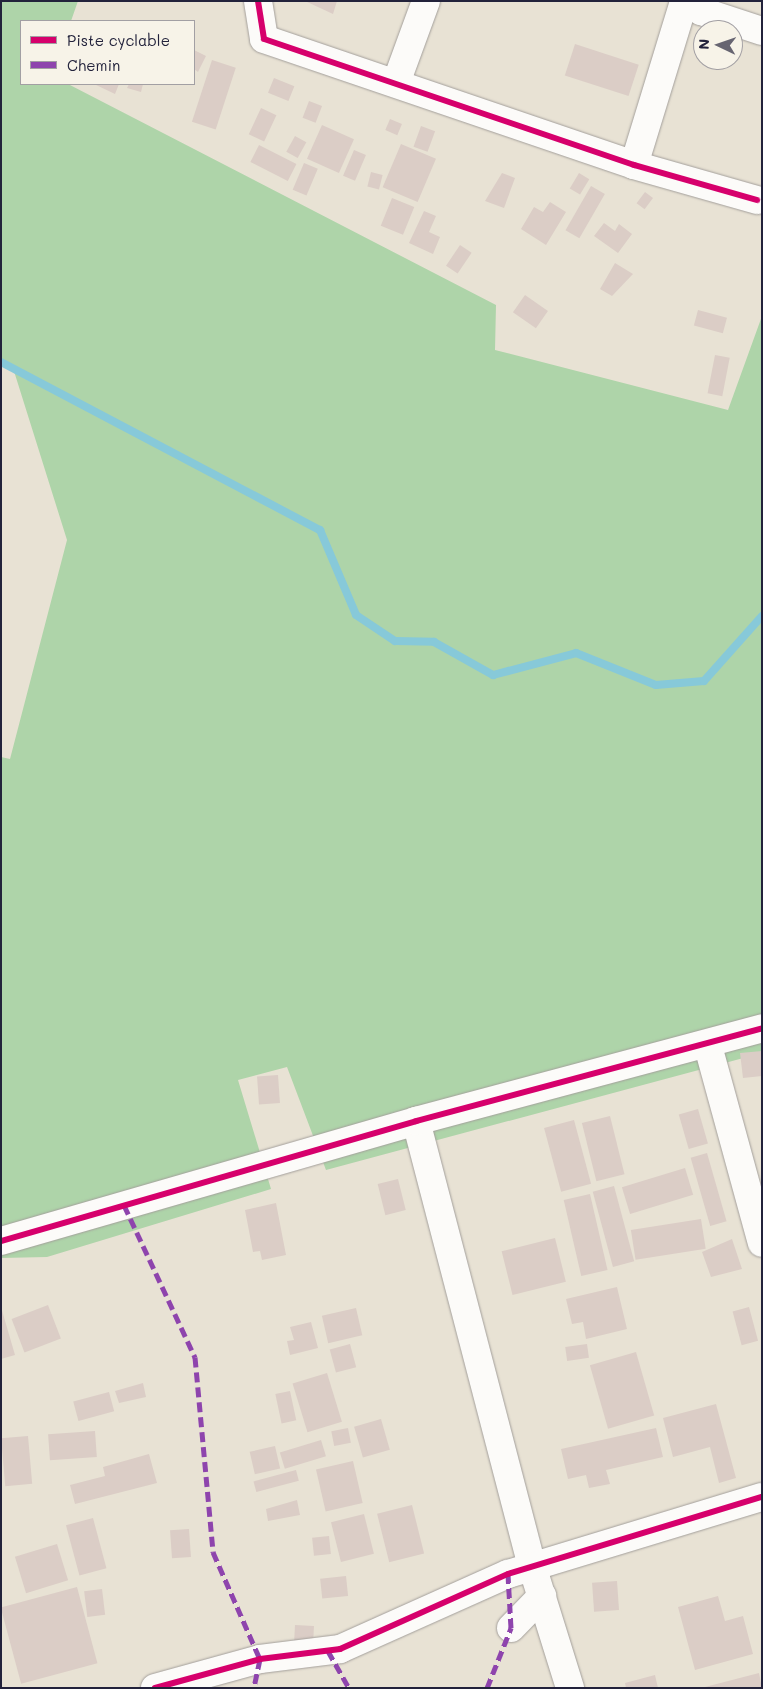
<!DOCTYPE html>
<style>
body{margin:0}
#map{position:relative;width:763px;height:1689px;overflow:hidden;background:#e8e2d4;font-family:Mali,sans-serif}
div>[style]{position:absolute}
.green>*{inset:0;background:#aed4a9}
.stream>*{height:8px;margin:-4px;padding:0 4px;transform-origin:4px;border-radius:4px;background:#87c9d9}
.building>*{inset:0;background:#dbcdc6;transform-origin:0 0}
.roads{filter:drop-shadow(0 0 1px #a39f9b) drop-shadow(0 0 1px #a39f9b)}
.minor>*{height:28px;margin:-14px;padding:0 14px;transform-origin:14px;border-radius:14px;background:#fcfbf9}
.quiet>*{height:5px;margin-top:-2.5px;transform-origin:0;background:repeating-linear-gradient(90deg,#8e44ad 0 10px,transparent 0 15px)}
.cycleway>*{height:6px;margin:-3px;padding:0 3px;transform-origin:3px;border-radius:3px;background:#d6006c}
span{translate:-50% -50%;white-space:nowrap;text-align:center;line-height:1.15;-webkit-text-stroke:5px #f7f3e8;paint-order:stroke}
.frame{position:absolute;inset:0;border:2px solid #22223b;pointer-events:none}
.legend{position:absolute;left:20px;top:20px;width:175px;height:65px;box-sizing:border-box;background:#f7f3e8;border:1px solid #a29fa3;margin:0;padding:6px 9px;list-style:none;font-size:15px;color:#22223b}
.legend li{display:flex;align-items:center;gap:10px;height:25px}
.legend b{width:25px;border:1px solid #a29fa3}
.north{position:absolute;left:693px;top:20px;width:50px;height:50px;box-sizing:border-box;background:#f7f3e8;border:1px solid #a29fa3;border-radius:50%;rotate:273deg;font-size:14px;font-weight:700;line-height:20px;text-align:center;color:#22223b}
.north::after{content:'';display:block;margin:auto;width:18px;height:22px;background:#676571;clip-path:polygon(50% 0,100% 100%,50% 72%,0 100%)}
</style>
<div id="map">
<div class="green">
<div style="clip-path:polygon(1px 1px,78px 1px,71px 21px,21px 21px,21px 84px,68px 84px,496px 305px,495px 350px,728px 410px,762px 316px,762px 1053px,326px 1170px,287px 1067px,238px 1080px,271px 1189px,47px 1257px,1px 1258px,1px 757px,10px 759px,67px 540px,13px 368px,1px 362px)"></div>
</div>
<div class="stream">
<div style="left:1px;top:362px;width:361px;rotate:27.8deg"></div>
<div style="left:320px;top:530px;width:92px;rotate:67deg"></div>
<div style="left:356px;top:615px;width:47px;rotate:33.7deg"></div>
<div style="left:395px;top:641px;width:39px;rotate:1deg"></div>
<div style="left:434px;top:642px;width:68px;rotate:29.2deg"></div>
<div style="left:493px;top:675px;width:86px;rotate:-14.8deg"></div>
<div style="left:576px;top:653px;width:86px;rotate:21.8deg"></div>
<div style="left:656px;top:685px;width:48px;rotate:-4.8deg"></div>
<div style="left:704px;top:681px;width:87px;rotate:-48.3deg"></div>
</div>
<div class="building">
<div style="clip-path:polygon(305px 1px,337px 1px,333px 14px)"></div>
<div style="left:575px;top:44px;width:67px;height:33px;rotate:18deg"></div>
<div style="clip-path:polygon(194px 50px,206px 56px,198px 72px,194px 69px)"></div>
<div style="left:212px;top:60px;width:25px;height:65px;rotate:18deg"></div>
<div style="left:274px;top:78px;width:22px;height:16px;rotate:22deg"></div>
<div style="clip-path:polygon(94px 84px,119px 84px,115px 94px)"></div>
<div style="clip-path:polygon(129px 84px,143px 84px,141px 92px,127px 88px)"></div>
<div style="left:309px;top:101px;width:14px;height:18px;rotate:21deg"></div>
<div style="left:261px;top:108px;width:17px;height:29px;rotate:25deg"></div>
<div style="left:390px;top:119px;width:13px;height:12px;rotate:23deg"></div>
<div style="left:322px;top:125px;width:35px;height:37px;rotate:24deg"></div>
<div style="left:421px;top:126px;width:15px;height:22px;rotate:20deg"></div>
<div style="left:295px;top:136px;width:13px;height:18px;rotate:29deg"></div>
<div style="left:401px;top:144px;width:38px;height:47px;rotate:23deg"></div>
<div style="left:259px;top:145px;width:42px;height:19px;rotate:27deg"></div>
<div style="left:354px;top:150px;width:13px;height:28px;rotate:23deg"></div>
<div style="left:304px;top:163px;width:15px;height:29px;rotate:23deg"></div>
<div style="left:371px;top:172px;width:12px;height:15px;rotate:14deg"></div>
<div style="clip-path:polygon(502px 173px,515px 178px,504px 208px,485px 201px)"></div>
<div style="left:579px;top:173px;width:12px;height:18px;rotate:31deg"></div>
<div style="left:591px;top:186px;width:16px;height:51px;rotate:30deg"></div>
<div style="left:645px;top:192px;width:10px;height:14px;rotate:37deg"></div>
<div style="left:392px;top:198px;width:24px;height:30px;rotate:22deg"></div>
<div style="clip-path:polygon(550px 202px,566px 212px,546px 245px,521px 229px,534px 207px,543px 212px)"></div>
<div style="clip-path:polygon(424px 211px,436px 216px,429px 232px,440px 237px,433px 254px,409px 243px)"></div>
<div style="clip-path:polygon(604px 223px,615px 231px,619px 224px,632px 234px,618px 253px,594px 236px)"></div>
<div style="left:460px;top:245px;width:14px;height:25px;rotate:34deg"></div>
<div style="clip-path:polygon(615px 263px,633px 274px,612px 296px,600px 289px)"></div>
<div style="left:525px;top:295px;width:28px;height:21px;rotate:35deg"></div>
<div style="left:698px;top:310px;width:30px;height:16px;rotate:15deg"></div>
<div style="left:715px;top:355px;width:15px;height:39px;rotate:11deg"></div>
<div style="clip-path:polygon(762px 1051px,762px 1076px,743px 1078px,740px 1053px)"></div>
<div style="left:278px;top:1075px;width:28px;height:21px;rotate:86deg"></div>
<div style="left:698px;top:1109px;width:36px;height:20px;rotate:74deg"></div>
<div style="left:610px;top:1116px;width:60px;height:29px;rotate:76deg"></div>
<div style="left:574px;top:1120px;width:66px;height:31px;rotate:75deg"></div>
<div style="left:707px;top:1153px;width:71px;height:17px;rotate:74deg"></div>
<div style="left:685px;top:1168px;width:28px;height:66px;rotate:73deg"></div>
<div style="left:398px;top:1179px;width:32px;height:21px;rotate:76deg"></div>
<div style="left:614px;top:1186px;width:78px;height:22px;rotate:75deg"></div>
<div style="left:590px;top:1194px;width:78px;height:27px;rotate:77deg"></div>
<div style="clip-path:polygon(276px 1203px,286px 1255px,262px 1260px,260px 1251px,253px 1252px,245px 1210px)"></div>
<div style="left:701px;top:1219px;width:30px;height:71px;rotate:81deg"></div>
<div style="left:555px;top:1238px;width:45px;height:55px;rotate:76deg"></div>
<div style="clip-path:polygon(732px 1239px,742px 1269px,711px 1277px,702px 1252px)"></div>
<div style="clip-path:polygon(617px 1287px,627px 1329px,586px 1339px,583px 1322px,572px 1324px,566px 1299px)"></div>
<div style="left:48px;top:1305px;width:36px;height:39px;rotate:69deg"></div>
<div style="clip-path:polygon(1px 1307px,15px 1355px,1px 1359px)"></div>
<div style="left:749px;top:1307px;width:35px;height:17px;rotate:75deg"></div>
<div style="left:356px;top:1308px;width:28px;height:35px;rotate:77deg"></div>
<div style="clip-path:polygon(311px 1322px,318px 1348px,290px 1355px,287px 1341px,294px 1340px,290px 1327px)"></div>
<div style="left:350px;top:1344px;width:24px;height:21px;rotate:75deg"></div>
<div style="left:587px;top:1344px;width:14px;height:22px;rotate:82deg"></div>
<div style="left:636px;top:1352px;width:66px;height:48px;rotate:74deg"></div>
<div style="left:327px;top:1373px;width:51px;height:36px;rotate:73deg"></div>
<div style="clip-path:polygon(143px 1383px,146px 1397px,119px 1403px,115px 1391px)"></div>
<div style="left:290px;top:1391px;width:30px;height:15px;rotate:78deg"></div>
<div style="left:109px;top:1392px;width:20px;height:37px;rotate:75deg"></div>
<div style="clip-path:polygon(716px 1404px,736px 1478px,719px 1483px,710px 1447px,673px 1457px,663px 1418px)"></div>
<div style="left:381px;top:1419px;width:32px;height:28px;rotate:74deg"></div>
<div style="left:348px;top:1428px;width:15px;height:17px;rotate:79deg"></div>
<div style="clip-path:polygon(656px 1428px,663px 1457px,606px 1470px,610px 1484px,589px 1488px,586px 1475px,568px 1479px,561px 1449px)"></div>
<div style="left:95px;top:1431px;width:26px;height:47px;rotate:86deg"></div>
<div style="left:28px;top:1436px;width:48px;height:27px;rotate:85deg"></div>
<div style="left:321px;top:1440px;width:17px;height:43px;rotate:73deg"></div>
<div style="left:275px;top:1446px;width:23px;height:26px;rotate:77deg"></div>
<div style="clip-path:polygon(149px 1454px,157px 1483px,75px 1504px,70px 1485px,105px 1476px,103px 1467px)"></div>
<div style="left:353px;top:1461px;width:43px;height:38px;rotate:77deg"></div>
<div style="left:296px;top:1470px;width:11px;height:44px;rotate:75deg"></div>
<div style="clip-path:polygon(297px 1500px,300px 1515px,268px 1521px,266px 1509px)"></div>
<div style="left:412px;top:1505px;width:50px;height:36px;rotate:76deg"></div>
<div style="left:364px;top:1514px;width:41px;height:34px;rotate:76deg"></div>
<div style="left:93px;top:1518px;width:52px;height:28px;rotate:75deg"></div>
<div style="left:189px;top:1529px;width:28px;height:19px;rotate:86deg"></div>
<div style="left:329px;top:1536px;width:18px;height:17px;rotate:84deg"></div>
<div style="left:57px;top:1544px;width:38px;height:44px;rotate:73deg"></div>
<div style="left:346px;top:1576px;width:20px;height:26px;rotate:84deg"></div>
<div style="left:617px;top:1581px;width:29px;height:25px;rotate:86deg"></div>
<div style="left:77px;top:1587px;width:79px;height:79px;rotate:75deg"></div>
<div style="left:102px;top:1589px;width:26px;height:18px;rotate:83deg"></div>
<div style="clip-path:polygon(718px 1596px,725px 1621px,743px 1616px,753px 1654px,695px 1670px,678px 1607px)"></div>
<div style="left:295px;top:1625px;width:19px;height:21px;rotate:3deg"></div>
<div style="clip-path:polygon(759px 1673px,762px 1688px,705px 1688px,705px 1687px)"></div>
<div style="clip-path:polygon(655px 1675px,658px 1688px,626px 1688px,625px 1683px)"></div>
</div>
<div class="roads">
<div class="minor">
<div style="left:258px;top:1px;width:38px;rotate:81deg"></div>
<div style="left:264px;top:39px;width:391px;rotate:18.8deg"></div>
<div style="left:634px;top:165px;width:128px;rotate:15.9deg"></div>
<div style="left:695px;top:1px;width:12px;rotate:59deg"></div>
<div style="left:701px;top:11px;width:64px;rotate:18.2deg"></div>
<div style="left:396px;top:83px;width:87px;rotate:-69.9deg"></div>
<div style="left:634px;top:165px;width:171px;rotate:-73deg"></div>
<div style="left:708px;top:1046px;width:204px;rotate:74.7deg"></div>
<div style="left:416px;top:1121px;width:463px;rotate:75.4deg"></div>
<div style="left:533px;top:1569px;width:125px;rotate:72.7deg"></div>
<div style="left:1px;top:1241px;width:432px;rotate:-16.1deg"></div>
<div style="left:416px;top:1121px;width:358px;rotate:-15deg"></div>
<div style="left:511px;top:1628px;width:45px;rotate:-45.9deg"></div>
<div style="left:155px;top:1688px;width:109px;rotate:-15.4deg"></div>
<div style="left:260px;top:1659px;width:81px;rotate:-7.1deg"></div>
<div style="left:340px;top:1649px;width:184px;rotate:-24.1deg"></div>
<div style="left:508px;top:1574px;width:265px;rotate:-16.9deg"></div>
</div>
</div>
<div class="quiet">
<div style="left:124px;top:1205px;width:168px;rotate:65deg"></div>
<div style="left:195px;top:1357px;width:196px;rotate:84.7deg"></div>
<div style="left:213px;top:1552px;width:117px;rotate:66.3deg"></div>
<div style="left:260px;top:1659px;width:30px;rotate:102deg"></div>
<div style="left:328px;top:1651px;width:43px;rotate:60.4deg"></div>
<div style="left:487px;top:1688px;width:65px;rotate:-68.2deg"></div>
<div style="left:511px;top:1628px;width:54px;rotate:-93.2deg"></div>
</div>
<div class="cycleway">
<div style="left:258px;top:1px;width:38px;rotate:81deg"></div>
<div style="left:264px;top:39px;width:391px;rotate:18.8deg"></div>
<div style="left:634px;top:165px;width:128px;rotate:15.9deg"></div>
<div style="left:1px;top:1241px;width:432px;rotate:-16.1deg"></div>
<div style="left:416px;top:1121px;width:358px;rotate:-15deg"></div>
<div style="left:155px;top:1688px;width:109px;rotate:-15.4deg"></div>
<div style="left:260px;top:1659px;width:81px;rotate:-7.1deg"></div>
<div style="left:340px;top:1649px;width:184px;rotate:-24.1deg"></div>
<div style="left:508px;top:1574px;width:265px;rotate:-16.9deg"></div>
</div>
<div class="frame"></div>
<ul class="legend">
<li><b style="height:6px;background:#d6006c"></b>Piste cyclable</li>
<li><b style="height:6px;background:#8e44ad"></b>Chemin</li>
</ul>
<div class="north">N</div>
</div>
